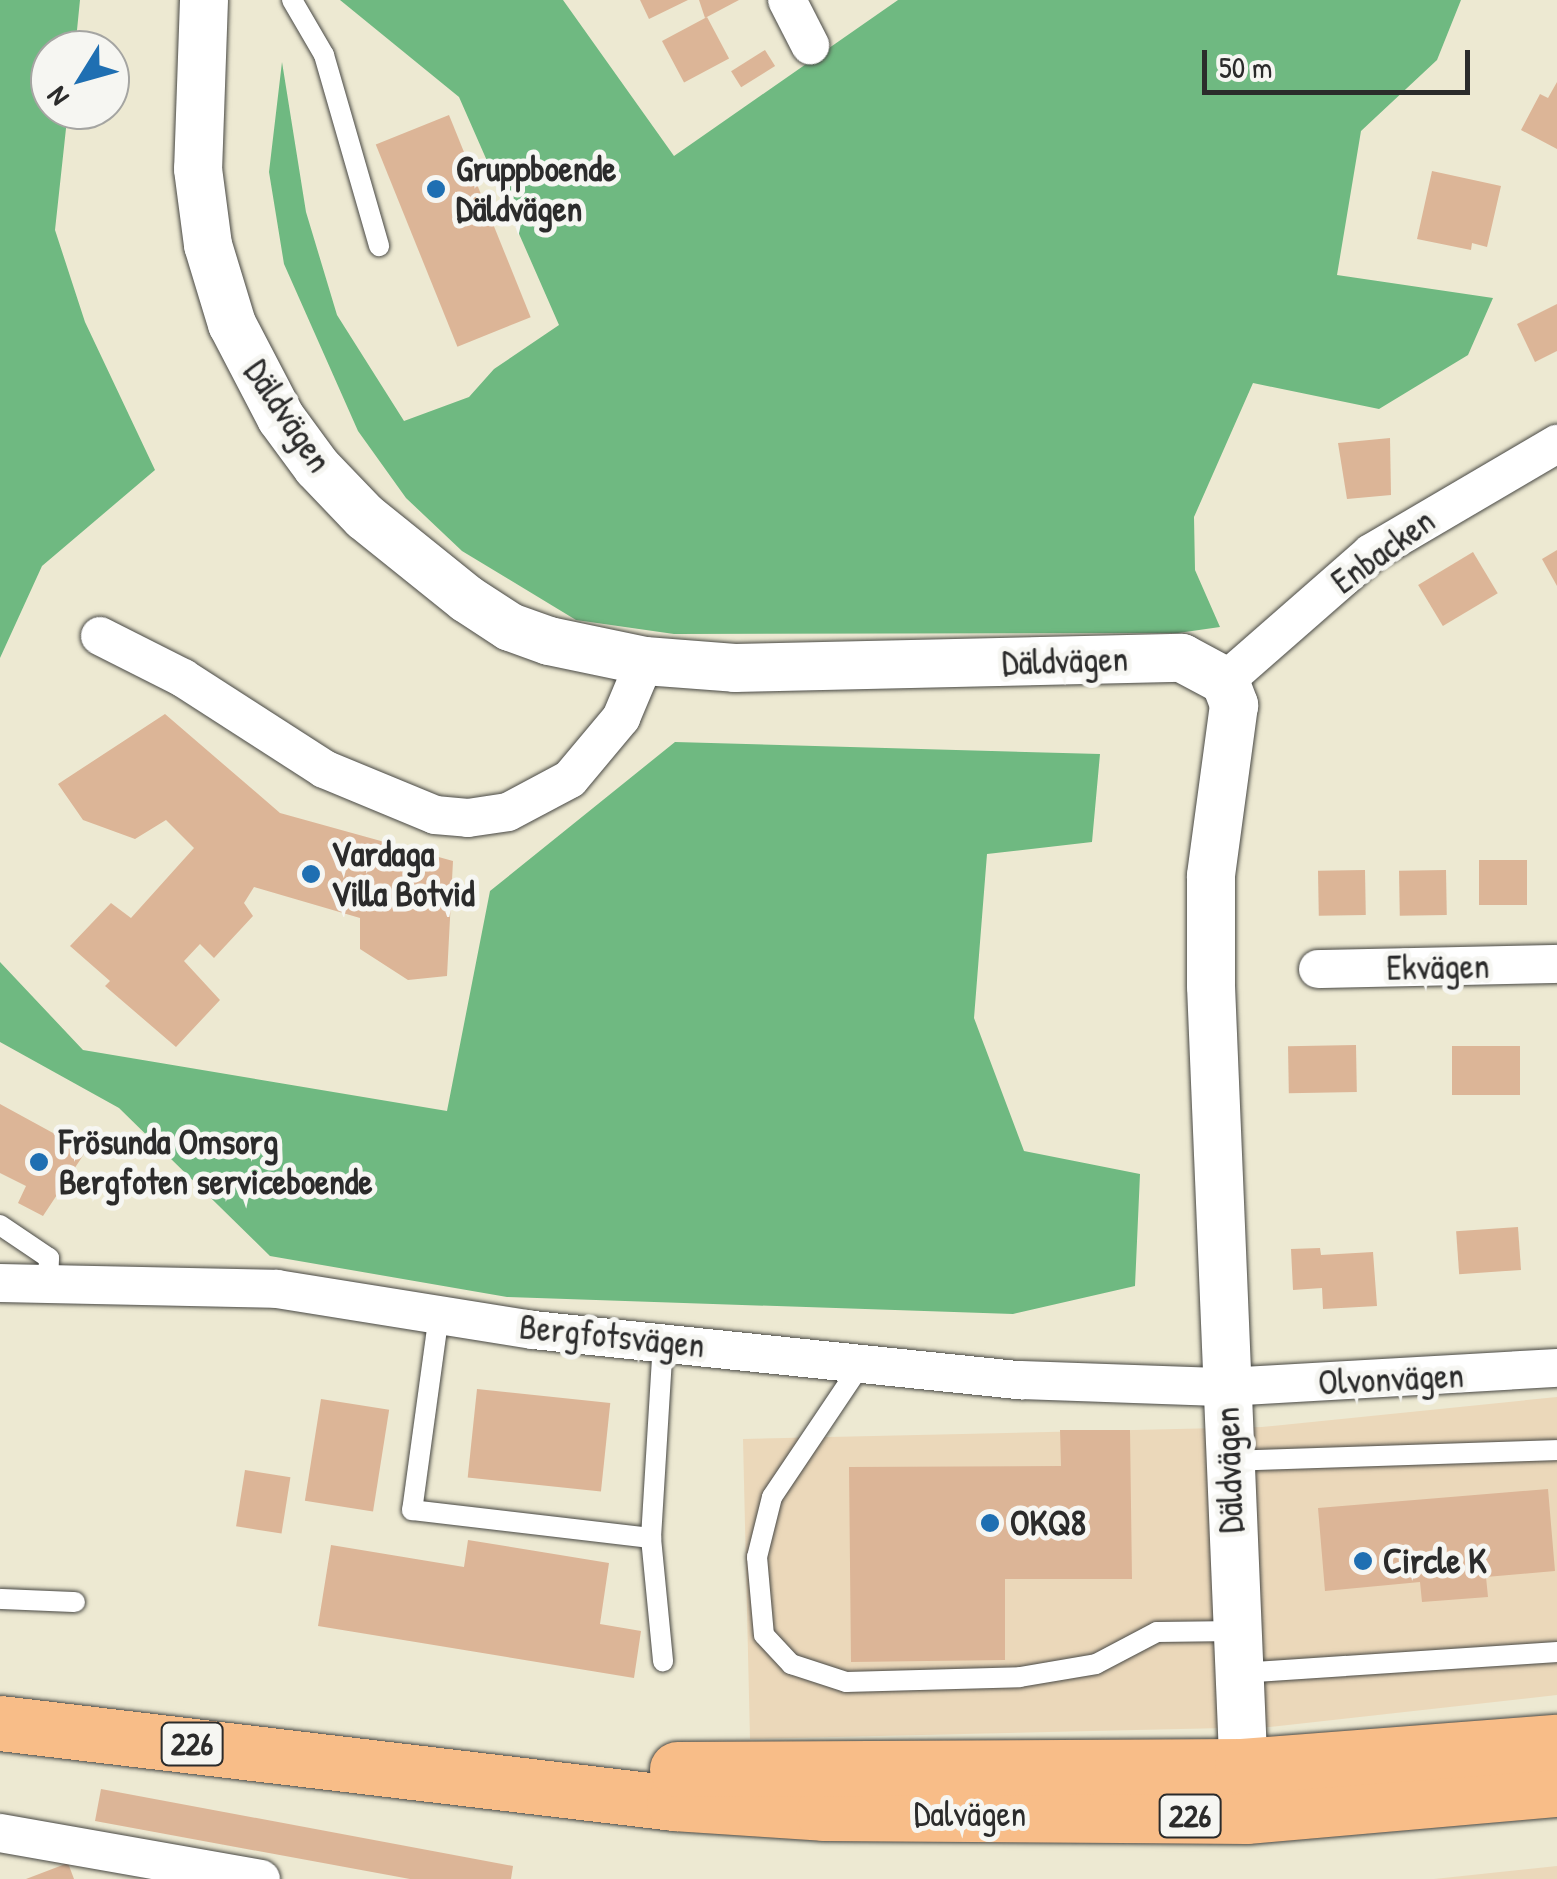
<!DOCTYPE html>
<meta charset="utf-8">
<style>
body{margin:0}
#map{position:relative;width:1557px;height:1879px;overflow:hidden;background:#ede9d2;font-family:"Patrick Hand",sans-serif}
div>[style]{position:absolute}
.built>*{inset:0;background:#ebd8ba}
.forest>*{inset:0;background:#6fb981}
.building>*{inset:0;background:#dcb597;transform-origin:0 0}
.roads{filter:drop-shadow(0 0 2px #484844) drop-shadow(0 0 2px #484844)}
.service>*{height:20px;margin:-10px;padding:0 10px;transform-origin:10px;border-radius:10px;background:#fff}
.minor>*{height:38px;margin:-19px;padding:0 19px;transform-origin:19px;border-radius:19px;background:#fff}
.tertiary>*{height:48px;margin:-24px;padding:0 24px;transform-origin:24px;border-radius:24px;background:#fff}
.primary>*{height:55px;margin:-27.5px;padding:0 27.5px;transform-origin:27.5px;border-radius:27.5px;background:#f8bd88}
.dots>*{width:28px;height:28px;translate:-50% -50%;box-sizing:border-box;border:5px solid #f6f6f2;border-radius:50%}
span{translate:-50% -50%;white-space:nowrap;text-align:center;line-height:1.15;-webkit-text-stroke:10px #f6f6f2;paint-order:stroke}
.shield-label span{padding:2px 8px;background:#f6f6f2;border:2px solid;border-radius:8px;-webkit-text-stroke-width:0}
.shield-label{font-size:32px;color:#2b2b2b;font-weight:700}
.poi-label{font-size:35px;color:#2b2b2b;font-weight:700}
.left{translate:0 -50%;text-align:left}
.street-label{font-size:35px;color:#2b2b2b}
.north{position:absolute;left:30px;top:30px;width:100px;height:100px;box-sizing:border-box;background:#f6f6f2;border:2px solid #a5a5a2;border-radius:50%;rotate:233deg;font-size:28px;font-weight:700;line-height:40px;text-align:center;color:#2b2b2b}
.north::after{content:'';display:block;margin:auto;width:35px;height:45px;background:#1f6fb2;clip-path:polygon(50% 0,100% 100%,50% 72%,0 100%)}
.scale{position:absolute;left:1202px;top:50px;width:268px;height:45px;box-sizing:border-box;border:5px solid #2b2b2b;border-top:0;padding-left:12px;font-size:30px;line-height:35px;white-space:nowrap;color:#2b2b2b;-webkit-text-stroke:8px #f6f6f2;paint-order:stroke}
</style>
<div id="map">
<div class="built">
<div style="clip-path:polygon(1557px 1397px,1557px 1695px,1269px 1727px,750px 1739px,743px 1439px,1262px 1427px)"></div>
<div style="clip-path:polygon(1557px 1866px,1557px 1879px,1434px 1879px)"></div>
</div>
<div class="forest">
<div style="clip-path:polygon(0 0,80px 0,75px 50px,50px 50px,50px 110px,68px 110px,55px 230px,85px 322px,155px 470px,42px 566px,0 658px)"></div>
<div style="clip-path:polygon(340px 0,563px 0,674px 156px,898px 0,1461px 0,1437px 60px,1361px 131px,1337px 275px,1493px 298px,1468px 355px,1379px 409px,1253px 383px,1194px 517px,1195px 570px,1220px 627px,1178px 633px,674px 634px,576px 620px,462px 551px,406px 498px,358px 431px,284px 264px,269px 172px,282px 62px,306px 212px,337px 315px,404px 421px,469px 397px,494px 369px,559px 325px,459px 97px)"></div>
<div style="clip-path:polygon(675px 742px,1100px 754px,1092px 842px,987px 854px,974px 1018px,1024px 1151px,1140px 1174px,1135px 1286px,1013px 1314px,507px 1297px,270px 1256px,119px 1108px,0 1042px,0 962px,83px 1050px,447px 1111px,490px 891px)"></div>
</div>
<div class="building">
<div style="clip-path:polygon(640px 0,688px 0,649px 19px)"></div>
<div style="clip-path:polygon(699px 0,739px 0,705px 18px)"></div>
<div style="left:707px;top:17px;width:47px;height:51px;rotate:62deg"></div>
<div style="left:765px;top:50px;width:19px;height:40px;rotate:58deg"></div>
<div style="clip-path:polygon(1557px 82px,1557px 149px,1521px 130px,1540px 94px,1548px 98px)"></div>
<div style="left:449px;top:115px;width:218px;height:79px;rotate:68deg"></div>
<div style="clip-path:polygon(1432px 171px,1501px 186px,1487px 247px,1472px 243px,1471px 250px,1417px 239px)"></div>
<div style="clip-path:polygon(1557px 304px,1557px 351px,1535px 362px,1517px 324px)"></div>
<div style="clip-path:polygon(1390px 438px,1391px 495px,1347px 499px,1338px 443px)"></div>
<div style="clip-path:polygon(1557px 550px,1557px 586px,1542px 559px)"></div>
<div style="left:1473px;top:552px;width:48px;height:64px;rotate:59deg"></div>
<div style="clip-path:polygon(165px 714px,280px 813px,453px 861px,447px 976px,408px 980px,360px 949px,360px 918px,254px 887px,244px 903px,253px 916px,214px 958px,200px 944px,184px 961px,220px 1000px,176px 1047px,105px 986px,110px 981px,70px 946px,111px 903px,131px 918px,194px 848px,166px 820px,135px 839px,83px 820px,58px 784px)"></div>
<div style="left:1479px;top:860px;width:48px;height:45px"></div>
<div style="left:1365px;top:870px;width:45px;height:47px;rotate:89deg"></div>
<div style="left:1446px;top:870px;width:45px;height:47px;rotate:89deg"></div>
<div style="left:1356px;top:1045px;width:47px;height:68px;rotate:89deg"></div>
<div style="left:1520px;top:1046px;width:49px;height:68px;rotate:90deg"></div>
<div style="clip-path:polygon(0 1104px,86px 1151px,43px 1216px,18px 1203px,26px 1186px,0 1173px)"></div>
<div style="left:1518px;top:1227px;width:43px;height:62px;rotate:86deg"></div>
<div style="clip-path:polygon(1320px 1248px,1321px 1255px,1373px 1252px,1377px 1306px,1323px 1309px,1322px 1288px,1293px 1290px,1291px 1249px)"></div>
<div style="left:477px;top:1389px;width:134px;height:89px;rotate:6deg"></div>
<div style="left:321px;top:1399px;width:69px;height:103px;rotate:9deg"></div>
<div style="clip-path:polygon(1060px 1430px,1130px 1430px,1132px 1579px,1005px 1579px,1005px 1660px,851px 1662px,849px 1467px,1061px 1466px)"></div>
<div style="left:245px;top:1470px;width:46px;height:57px;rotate:9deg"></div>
<div style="clip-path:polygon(1548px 1489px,1555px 1571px,1486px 1577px,1488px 1597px,1422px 1602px,1420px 1582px,1325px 1591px,1318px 1508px)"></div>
<div style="clip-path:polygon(468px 1540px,609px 1563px,600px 1624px,641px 1631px,634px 1678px,318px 1626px,331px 1545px,464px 1567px)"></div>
<div style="clip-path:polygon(101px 1789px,513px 1866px,511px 1879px,410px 1879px,95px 1821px)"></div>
<div style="clip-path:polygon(68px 1863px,74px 1879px,26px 1879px)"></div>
</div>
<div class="roads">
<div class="service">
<div style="left:292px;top:0;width:64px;rotate:59.8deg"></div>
<div style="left:324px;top:55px;width:199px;rotate:73.9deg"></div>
<div style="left:0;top:1225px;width:59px;rotate:34deg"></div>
<div style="left:49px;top:1258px;width:26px;rotate:92deg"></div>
<div style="left:439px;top:1314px;width:198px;rotate:97.8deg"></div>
<div style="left:412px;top:1510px;width:241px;rotate:6.7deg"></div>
<div style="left:651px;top:1538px;width:196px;rotate:-86.5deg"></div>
<div style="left:862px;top:1363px;width:161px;rotate:123.9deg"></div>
<div style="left:772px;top:1497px;width:62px;rotate:104deg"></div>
<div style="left:757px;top:1557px;width:78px;rotate:84.9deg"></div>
<div style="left:764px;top:1635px;width:40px;rotate:47deg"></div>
<div style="left:791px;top:1664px;width:58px;rotate:18.1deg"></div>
<div style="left:846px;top:1682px;width:174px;rotate:-1.6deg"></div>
<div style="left:1020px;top:1677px;width:77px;rotate:-9.7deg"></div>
<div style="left:1096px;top:1664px;width:69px;rotate:-27.7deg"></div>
<div style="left:1157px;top:1632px;width:80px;rotate:-0.7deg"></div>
<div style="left:1229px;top:1461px;width:328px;rotate:-1.9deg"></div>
<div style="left:651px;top:1538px;width:124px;rotate:84.4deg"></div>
<div style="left:0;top:1599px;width:75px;rotate:2.3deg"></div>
<div style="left:1240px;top:1673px;width:318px;rotate:-3.8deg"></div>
</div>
<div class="minor">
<div style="left:787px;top:0;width:51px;rotate:62.9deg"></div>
<div style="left:100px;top:636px;width:93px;rotate:26.8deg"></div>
<div style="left:183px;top:678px;width:168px;rotate:32.8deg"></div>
<div style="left:324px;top:769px;width:120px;rotate:22.5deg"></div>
<div style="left:435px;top:815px;width:33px;rotate:5deg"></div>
<div style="left:468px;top:818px;width:40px;rotate:-8.5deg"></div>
<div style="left:508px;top:812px;width:70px;rotate:-28deg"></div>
<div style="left:570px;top:779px;width:80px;rotate:-50.1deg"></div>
<div style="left:621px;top:718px;width:62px;rotate:-67.2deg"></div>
<div style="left:1225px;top:681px;width:194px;rotate:-41.2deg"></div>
<div style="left:1371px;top:553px;width:216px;rotate:-30.4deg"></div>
<div style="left:1318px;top:969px;width:239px;rotate:-1.2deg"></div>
<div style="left:0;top:1283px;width:277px;rotate:1.2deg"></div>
<div style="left:277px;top:1289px;width:259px;rotate:9.1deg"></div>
<div style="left:533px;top:1330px;width:491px;rotate:5.9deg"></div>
<div style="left:1021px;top:1380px;width:205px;rotate:2deg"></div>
<div style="left:1226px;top:1387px;width:332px;rotate:-3.3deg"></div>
<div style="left:0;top:1833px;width:265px;rotate:10deg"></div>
</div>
<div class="tertiary">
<div style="left:204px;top:0;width:169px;rotate:92deg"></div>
<div style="left:198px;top:169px;width:77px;rotate:82.5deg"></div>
<div style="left:208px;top:245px;width:83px;rotate:73.1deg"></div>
<div style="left:232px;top:324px;width:106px;rotate:62.5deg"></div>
<div style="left:281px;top:418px;width:61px;rotate:53.7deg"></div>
<div style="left:317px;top:467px;width:69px;rotate:46.2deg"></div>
<div style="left:365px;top:517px;width:131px;rotate:38.8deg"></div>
<div style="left:467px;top:599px;width:51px;rotate:33.1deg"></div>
<div style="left:510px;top:627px;width:41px;rotate:19.7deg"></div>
<div style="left:549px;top:641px;width:98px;rotate:11.8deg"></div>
<div style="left:645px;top:661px;width:90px;rotate:4.4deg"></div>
<div style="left:735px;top:668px;width:447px;rotate:-1.3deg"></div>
<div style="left:1182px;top:658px;width:49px;rotate:28.1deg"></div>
<div style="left:1225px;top:681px;width:26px;rotate:69deg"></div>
<div style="left:1234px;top:705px;width:173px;rotate:97.7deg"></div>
<div style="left:1211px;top:876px;width:110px;rotate:90deg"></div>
<div style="left:1211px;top:986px;width:818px;rotate:87.62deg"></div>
</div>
<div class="primary">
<div style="left:0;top:1723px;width:679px;rotate:6.77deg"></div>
<div style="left:674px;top:1803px;width:149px;rotate:3.8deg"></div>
<div style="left:823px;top:1813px;width:423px;rotate:0.4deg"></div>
<div style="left:1246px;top:1816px;width:312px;rotate:-5deg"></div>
<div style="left:677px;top:1769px;width:565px;rotate:-0.3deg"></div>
<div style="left:1242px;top:1766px;width:316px;rotate:-4.4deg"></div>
</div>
</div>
<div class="dots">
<div style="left:436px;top:189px;background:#1f6fb2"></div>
<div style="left:311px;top:874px;background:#1f6fb2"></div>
<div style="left:39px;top:1162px;background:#1f6fb2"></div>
<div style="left:990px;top:1523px;background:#1f6fb2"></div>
<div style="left:1363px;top:1561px;background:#1f6fb2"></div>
</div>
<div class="shield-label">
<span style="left:192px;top:1744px">226</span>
<span style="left:1190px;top:1816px">226</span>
</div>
<div class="poi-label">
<span class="left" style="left:456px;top:189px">Gruppboende<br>Däldvägen</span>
<span class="left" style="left:331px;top:874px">Vardaga<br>Villa Botvid</span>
<span class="left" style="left:59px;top:1162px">Frösunda Omsorg<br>Bergfoten serviceboende</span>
<span class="left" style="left:1010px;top:1523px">OKQ8</span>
<span class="left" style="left:1383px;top:1561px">Circle K</span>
</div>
<div class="street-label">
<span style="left:288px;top:416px;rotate:56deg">Däldvägen</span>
<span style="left:1383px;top:551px;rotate:-36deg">Enbacken</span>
<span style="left:1065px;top:661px;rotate:-2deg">Däldvägen</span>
<span style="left:1438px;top:967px;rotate:-1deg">Ekvägen</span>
<span style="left:612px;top:1336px;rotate:6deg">Bergfotsvägen</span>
<span style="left:1391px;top:1379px;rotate:-3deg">Olvonvägen</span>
<span style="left:1229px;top:1470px;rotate:-92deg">Däldvägen</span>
<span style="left:970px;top:1814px">Dalvägen</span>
</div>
<div class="north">N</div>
<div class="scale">50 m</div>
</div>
